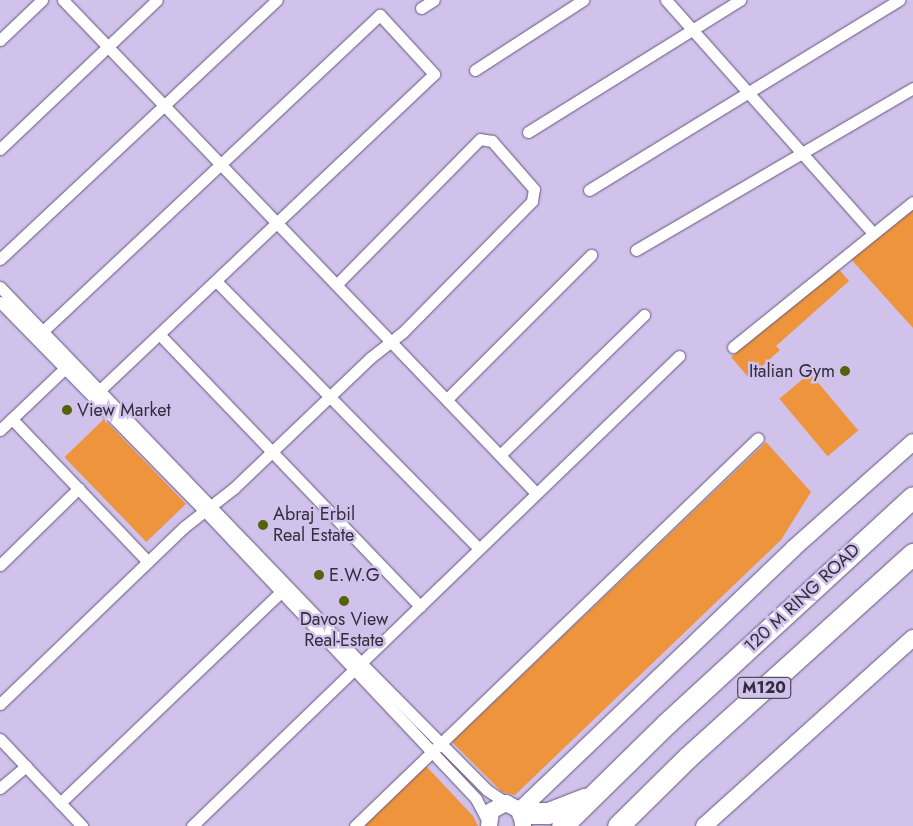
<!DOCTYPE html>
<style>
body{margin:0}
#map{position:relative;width:913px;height:826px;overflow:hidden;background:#d0c2eb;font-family:Jost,sans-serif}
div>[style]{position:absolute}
.green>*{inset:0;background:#ee943d;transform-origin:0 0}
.roads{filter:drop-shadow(0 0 1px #63567a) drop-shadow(0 0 1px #63567a)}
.street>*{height:11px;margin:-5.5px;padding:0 5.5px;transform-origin:5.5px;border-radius:5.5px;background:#fff}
.secondary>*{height:16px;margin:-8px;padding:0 8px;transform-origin:8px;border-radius:8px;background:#fff}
.highway>*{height:21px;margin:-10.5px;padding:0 10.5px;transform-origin:10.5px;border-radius:10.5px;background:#fff}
.dots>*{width:14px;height:14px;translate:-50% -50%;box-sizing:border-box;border:2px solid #d0c2eb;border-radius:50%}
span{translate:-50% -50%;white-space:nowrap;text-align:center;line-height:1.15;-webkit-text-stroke:5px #d0c2eb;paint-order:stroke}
.shield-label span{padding:1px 4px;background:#d0c2eb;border:1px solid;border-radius:4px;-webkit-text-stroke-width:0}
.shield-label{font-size:16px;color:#332d3d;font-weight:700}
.poi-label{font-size:18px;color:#332d3d}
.right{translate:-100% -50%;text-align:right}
.left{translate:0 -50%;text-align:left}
.street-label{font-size:18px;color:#332d3d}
</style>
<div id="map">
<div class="green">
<div style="clip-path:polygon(913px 208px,913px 328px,850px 258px)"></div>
<div style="clip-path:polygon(835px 265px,849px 281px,776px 346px,780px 350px,749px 378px,731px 357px)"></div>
<div style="left:810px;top:373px;width:75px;height:40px;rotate:50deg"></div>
<div style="left:104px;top:419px;width:118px;height:55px;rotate:46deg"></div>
<div style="clip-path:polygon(766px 442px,811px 492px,781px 540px,515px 795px,502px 792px,452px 742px)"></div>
<div style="clip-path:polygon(426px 766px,473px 816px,478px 826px,364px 826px)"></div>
</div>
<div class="roads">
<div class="street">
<div style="left:63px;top:0;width:682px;rotate:46.19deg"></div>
<div style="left:666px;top:0;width:312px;rotate:48.4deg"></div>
<div style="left:421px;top:8px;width:15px;rotate:-32deg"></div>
<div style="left:0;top:40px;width:58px;rotate:-43.6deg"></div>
<div style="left:475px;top:70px;width:129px;rotate:-32.9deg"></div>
<div style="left:528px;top:132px;width:250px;rotate:-31.9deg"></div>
<div style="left:0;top:149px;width:216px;rotate:-43.5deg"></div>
<div style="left:589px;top:190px;width:364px;rotate:-31.5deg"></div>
<div style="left:636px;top:250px;width:321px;rotate:-30.3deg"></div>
<div style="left:0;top:259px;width:379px;rotate:-43.1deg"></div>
<div style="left:216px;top:281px;width:374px;rotate:45.5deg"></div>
<div style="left:0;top:287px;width:521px;rotate:46.17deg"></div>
<div style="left:361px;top:663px;width:179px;rotate:45.2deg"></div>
<div style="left:487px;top:790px;width:23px;rotate:34deg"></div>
<div style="left:0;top:302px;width:293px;rotate:45.6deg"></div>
<div style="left:205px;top:511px;width:395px;rotate:46.7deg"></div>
<div style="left:476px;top:799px;width:26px;rotate:62deg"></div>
<div style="left:43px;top:331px;width:462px;rotate:-43.2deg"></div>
<div style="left:380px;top:15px;width:80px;rotate:47.5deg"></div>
<div style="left:434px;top:74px;width:469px;rotate:136.6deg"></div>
<div style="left:160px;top:335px;width:376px;rotate:46.2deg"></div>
<div style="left:733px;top:347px;width:231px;rotate:-38.9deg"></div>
<div style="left:447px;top:399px;width:204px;rotate:-45deg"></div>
<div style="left:12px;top:419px;width:197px;rotate:46.4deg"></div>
<div style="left:0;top:430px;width:90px;rotate:-43.6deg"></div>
<div style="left:500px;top:455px;width:201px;rotate:-44.2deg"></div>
<div style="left:0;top:565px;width:110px;rotate:-44.3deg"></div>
<div style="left:0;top:704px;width:255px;rotate:-43.9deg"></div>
<div style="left:184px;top:527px;width:63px;rotate:-38deg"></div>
<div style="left:234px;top:488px;width:188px;rotate:-43.7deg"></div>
<div style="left:370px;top:358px;width:42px;rotate:-38.2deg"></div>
<div style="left:403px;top:332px;width:184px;rotate:-45.4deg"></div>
<div style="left:532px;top:201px;width:12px;rotate:-81deg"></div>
<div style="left:534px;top:189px;width:64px;rotate:-131.2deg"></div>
<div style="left:492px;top:141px;width:12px;rotate:-171deg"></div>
<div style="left:480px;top:139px;width:204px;rotate:134.6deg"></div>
<div style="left:0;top:739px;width:120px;rotate:46.7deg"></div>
<div style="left:0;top:788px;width:34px;rotate:-40deg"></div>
<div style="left:60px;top:803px;width:306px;rotate:-43.7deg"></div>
<div style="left:192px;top:826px;width:677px;rotate:-43.98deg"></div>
<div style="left:355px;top:826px;width:559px;rotate:-43.91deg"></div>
</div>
<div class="secondary">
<div style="left:520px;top:810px;width:379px;rotate:-43.7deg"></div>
<div style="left:794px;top:548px;width:159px;rotate:-41.7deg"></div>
<div style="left:489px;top:826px;width:15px;rotate:-82deg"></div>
<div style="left:491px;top:811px;width:17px;rotate:-28deg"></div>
<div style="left:506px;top:803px;width:17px;rotate:28deg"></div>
<div style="left:521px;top:811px;width:15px;rotate:82deg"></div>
<div style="left:704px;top:826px;width:281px;rotate:-42deg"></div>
</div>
<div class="highway">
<div style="left:522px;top:813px;width:26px"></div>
<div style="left:548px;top:813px;width:40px;rotate:-21deg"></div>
<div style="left:562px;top:826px;width:146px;rotate:-44.4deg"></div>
<div style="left:666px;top:724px;width:335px;rotate:-42.6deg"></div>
<div style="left:618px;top:826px;width:98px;rotate:-44.6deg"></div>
<div style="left:688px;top:757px;width:303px;rotate:-42.1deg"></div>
</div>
</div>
<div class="dots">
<div style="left:845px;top:371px;background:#52630a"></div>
<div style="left:67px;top:410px;background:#52630a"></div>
<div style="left:263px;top:525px;background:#52630a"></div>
<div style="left:319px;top:575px;background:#52630a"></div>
<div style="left:344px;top:601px;background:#52630a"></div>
</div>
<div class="shield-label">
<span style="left:764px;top:688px">M120</span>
</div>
<div class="poi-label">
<span class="right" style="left:835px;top:371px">Italian Gym</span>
<span class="left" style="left:77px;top:410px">View Market</span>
<span class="left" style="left:273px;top:525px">Abraj Erbil<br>Real Estate</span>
<span class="left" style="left:329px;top:575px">E.W.G</span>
<span style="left:344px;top:630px">Davos View<br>Real-Estate</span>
</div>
<div class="street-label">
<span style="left:802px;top:598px;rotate:-43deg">120 M RING ROAD</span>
</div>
</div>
